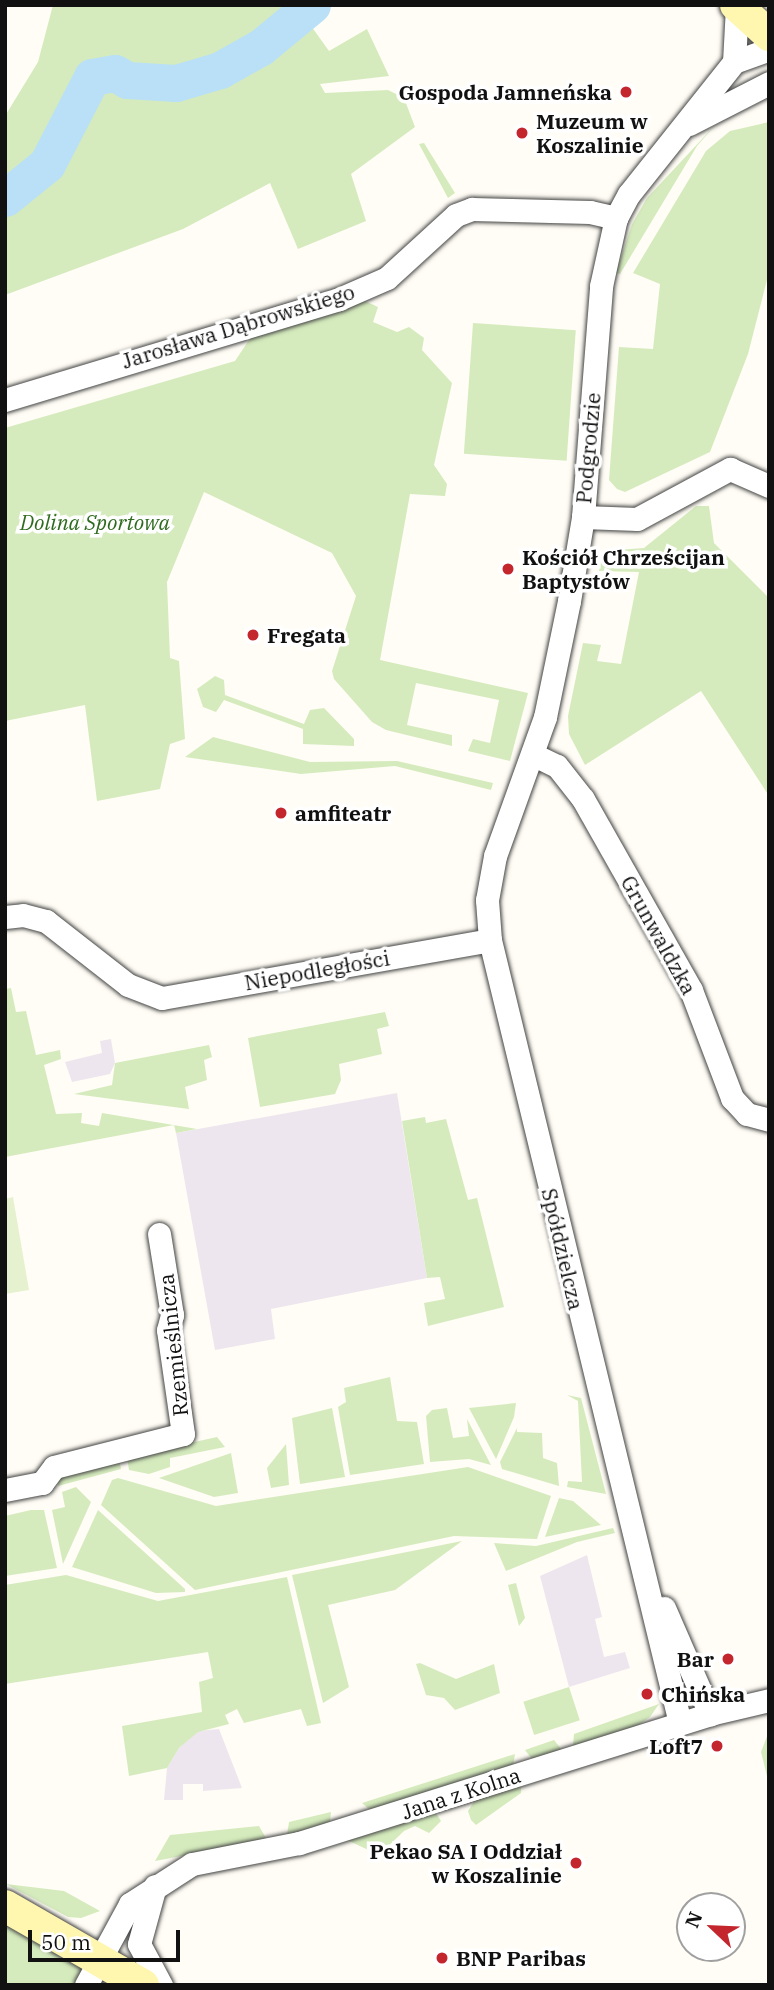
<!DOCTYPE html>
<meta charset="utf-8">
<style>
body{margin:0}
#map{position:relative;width:774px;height:1990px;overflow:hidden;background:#fffdf5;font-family:"IBM Plex Serif",serif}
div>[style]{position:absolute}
.industrial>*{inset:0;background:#eee6ef}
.green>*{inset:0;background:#d5ebbd;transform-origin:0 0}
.pitch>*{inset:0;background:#e6f2cf}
.river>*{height:37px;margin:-18.5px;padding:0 18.5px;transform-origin:18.5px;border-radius:18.5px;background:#b9e0f7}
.roads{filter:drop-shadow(0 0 2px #444) drop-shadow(0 0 2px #444)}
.street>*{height:23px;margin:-11.5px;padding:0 11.5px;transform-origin:11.5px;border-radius:11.5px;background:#fff}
.secondary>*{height:32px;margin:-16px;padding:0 16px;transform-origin:16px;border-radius:16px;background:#fff6b0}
.dots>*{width:19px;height:19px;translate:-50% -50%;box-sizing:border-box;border:4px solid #fff;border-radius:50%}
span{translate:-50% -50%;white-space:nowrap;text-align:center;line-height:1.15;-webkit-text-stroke:7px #fff;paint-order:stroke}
.poi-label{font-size:21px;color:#111;font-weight:700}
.right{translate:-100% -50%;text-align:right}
.left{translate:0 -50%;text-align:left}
.street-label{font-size:21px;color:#111}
.park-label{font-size:21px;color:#2f6b1f;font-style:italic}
.frame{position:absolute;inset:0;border:7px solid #111;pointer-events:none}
.north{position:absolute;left:676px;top:1892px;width:70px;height:70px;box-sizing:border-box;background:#fff;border:2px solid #a0a0a0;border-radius:50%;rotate:293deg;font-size:19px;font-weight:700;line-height:28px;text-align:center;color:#111}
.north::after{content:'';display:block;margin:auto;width:24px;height:32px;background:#c4262e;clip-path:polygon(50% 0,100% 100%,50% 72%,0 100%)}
.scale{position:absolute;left:28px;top:1930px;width:152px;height:32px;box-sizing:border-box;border:4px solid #111;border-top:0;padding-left:9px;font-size:21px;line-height:24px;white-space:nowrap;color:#111;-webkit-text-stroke:5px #fff;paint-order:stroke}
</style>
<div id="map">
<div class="industrial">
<div style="clip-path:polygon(111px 1039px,115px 1063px,110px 1074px,72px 1082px,65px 1062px,102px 1053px,100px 1041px)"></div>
<div style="clip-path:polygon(397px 1093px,427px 1278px,271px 1309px,275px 1339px,215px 1350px,176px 1133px)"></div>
<div style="clip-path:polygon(587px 1555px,602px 1617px,595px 1619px,604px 1657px,625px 1652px,630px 1668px,569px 1687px,540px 1576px)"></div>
<div style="clip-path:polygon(219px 1729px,242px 1788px,203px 1791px,203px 1784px,183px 1784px,183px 1800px,164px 1800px,167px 1768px,179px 1748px,198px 1731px)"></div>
</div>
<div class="green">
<div style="clip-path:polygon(53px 5px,311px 5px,284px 31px,289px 39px,309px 23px,329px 51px,367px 29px,389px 76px,320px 84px,325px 93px,388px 90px,404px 98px,415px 127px,351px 174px,366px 221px,298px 249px,270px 183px,183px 229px,5px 295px,5px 116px,38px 62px)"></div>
<div style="clip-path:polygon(769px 122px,769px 272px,748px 354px,710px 452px,625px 492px,617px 489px,609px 480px,619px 347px,653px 349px,660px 284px,633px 273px,706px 151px,730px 131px)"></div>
<div style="clip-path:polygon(717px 123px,697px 146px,620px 274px,616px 273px,632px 224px,647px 198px)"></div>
<div style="clip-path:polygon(424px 143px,455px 193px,448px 198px,419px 144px)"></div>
<div style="clip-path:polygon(365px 301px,378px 307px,373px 322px,397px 332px,409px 327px,424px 338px,422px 350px,452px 383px,434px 465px,447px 484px,445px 496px,410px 494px,380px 660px,528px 693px,510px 761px,468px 751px,473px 739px,490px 743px,499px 700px,416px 683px,407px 725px,452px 735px,452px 746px,386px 730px,372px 722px,334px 679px,332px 671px,356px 596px,332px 553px,204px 492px,167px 582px,170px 658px,179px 661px,185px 739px,170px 744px,160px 789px,97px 801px,85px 705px,5px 721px,5px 428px,235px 361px,251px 337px)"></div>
<div style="left:473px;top:323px;width:103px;height:131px;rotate:4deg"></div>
<div style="clip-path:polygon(696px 506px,709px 506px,714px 543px,769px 598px,769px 796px,701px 691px,585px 765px,569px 734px,568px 716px,583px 643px,601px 645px,597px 661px,621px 664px,639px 572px,599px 571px,603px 551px,644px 548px)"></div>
<div style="clip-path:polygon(215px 676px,224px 680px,225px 695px,304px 724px,310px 710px,324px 708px,354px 739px,354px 746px,303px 744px,303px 729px,224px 700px,216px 712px,203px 707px,197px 689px)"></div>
<div style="clip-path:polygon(213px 737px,310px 762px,397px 761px,493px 783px,491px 790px,395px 766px,301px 774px,185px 757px)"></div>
<div style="clip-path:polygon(11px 988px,16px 1012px,26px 1011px,36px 1055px,60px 1050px,61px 1059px,44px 1065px,56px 1114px,82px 1113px,81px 1123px,99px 1126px,102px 1113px,197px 1129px,176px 1133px,174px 1125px,5px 1157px,5px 989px)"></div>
<div style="clip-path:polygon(385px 1012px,389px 1026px,377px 1029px,382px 1054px,339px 1064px,341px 1080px,335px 1094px,260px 1107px,248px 1038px)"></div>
<div style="clip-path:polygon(209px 1045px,212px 1057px,204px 1060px,207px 1080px,185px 1087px,189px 1109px,74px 1094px,112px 1085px,115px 1063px)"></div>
<div style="clip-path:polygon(425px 1117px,426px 1123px,446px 1119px,468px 1200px,477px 1198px,504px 1307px,428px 1326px,424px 1303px,445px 1299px,440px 1277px,427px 1278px,402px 1121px)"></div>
<div style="clip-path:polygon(390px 1377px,397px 1421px,417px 1422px,424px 1464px,350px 1475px,338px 1407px,346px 1402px,344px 1388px)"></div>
<div style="clip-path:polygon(567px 1395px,581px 1398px,606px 1494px,567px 1487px,568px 1481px,582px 1482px,578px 1401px)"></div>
<div style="clip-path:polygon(516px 1403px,514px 1417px,496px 1459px,469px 1408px)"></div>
<div style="clip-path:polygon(332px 1408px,345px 1477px,300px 1484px,292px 1418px)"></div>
<div style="clip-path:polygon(447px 1408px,453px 1438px,469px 1436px,467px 1419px,491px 1465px,469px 1459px,430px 1462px,426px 1416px,432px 1410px)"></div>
<div style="clip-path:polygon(517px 1428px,517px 1432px,542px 1433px,543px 1458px,557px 1463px,559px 1486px,502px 1469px,500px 1462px)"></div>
<div style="clip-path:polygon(217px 1437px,225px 1447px,170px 1458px,170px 1467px,149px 1474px,129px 1470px,127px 1457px)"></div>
<div style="clip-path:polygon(286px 1444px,289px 1485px,271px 1488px,267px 1468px)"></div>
<div style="clip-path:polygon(231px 1453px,238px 1493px,214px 1497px,159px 1478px)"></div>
<div style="clip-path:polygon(119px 1458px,121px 1469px,58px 1486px,59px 1472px)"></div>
<div style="clip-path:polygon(468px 1467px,551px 1496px,537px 1539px,454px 1536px,195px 1590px,101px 1505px,112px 1480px,118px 1478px,216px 1506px)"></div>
<div style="clip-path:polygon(76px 1487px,91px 1502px,63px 1564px,52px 1510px,65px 1507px,62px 1492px)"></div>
<div style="clip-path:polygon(559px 1498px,573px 1501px,601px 1525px,545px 1537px)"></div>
<div style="clip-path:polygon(31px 1510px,44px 1510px,57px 1568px,5px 1576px,5px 1516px)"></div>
<div style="clip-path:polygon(98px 1510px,185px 1589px,185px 1592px,156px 1593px,72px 1567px)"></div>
<div style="clip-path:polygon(613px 1528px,615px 1533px,577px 1542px,506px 1571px,494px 1543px,536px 1546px)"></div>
<div style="clip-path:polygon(462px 1541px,395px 1590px,328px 1605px,349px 1687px,323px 1703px,292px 1575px)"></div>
<div style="clip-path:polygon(66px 1575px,158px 1601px,287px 1577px,321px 1723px,307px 1726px,301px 1709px,244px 1723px,237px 1709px,225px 1715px,229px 1724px,198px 1732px,179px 1748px,167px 1768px,129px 1776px,122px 1726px,202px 1712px,199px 1682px,213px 1678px,208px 1652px,5px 1684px,5px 1585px)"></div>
<div style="clip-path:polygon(516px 1583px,525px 1618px,519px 1626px,508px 1585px)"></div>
<div style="clip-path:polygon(420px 1663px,456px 1679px,494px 1664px,500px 1693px,455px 1710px,444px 1698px,426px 1695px,416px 1664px)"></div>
<div style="left:569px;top:1687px;width:35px;height:48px;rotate:72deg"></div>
<div style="clip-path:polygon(659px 1704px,650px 1717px,635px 1727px,573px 1746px,574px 1734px)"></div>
<div style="clip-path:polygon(769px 1731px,769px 1784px,761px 1752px)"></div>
<div style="clip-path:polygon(554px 1740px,562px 1750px,532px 1759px,525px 1750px)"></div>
<div style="clip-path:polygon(515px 1754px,513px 1766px,370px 1810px,362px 1803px)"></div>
<div style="clip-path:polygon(521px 1786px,521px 1793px,476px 1825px,471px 1820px,468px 1811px,475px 1800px)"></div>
<div style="clip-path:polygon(331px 1812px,330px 1823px,287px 1835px,289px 1822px)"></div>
<div style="clip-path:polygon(436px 1813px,441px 1821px,429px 1833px,415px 1826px,404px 1831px,379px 1855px,347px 1840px)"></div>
<div style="clip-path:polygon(259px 1826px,267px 1840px,155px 1861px,170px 1835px)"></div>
<div style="clip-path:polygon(6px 1884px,64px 1891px,100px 1911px,81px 1918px,68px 1917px)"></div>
<div style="clip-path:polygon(5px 1921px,83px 1968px,76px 1985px,5px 1983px)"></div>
</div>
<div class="pitch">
<div style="clip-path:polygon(13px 1197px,29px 1290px,5px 1294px,5px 1199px)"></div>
</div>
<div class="river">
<div style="left:5px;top:198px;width:54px;rotate:-39deg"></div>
<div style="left:47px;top:164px;width:98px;rotate:-62.7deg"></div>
<div style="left:92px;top:77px;width:23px;rotate:-10deg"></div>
<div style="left:115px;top:73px;width:14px;rotate:30deg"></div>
<div style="left:127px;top:80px;width:49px;rotate:3.5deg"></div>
<div style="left:176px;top:83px;width:46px;rotate:-16.5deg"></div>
<div style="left:220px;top:70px;width:47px;rotate:-29.3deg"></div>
<div style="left:261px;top:47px;width:66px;rotate:-39.5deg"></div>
</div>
<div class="roads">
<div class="street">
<div style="left:734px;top:62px;width:55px;rotate:-86.9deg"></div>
<div style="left:689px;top:124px;width:90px;rotate:-27.1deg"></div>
<div style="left:5px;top:400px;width:349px;rotate:-16.8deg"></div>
<div style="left:339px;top:299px;width:52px;rotate:-23.6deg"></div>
<div style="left:387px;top:278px;width:93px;rotate:-42.4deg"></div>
<div style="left:456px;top:215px;width:17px;rotate:-21deg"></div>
<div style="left:472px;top:209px;width:118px;rotate:1.5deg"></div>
<div style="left:590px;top:212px;width:27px;rotate:13deg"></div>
<div style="left:583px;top:517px;width:54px;rotate:2.1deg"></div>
<div style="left:637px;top:519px;width:106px;rotate:-28.3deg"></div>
<div style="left:730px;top:469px;width:43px;rotate:23.6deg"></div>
<div style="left:534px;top:755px;width:25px;rotate:26deg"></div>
<div style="left:557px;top:766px;width:42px;rotate:51.8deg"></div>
<div style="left:583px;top:799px;width:219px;rotate:60.5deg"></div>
<div style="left:691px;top:990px;width:116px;rotate:69.2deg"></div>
<div style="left:732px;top:1098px;width:22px;rotate:47deg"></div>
<div style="left:747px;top:1114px;width:23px;rotate:15deg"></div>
<div style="left:5px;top:917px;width:18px;rotate:-6deg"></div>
<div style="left:23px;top:915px;width:24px;rotate:15deg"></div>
<div style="left:46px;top:921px;width:104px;rotate:38deg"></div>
<div style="left:128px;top:985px;width:36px;rotate:21deg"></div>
<div style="left:162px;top:998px;width:333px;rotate:-10deg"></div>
<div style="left:5px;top:1490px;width:38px;rotate:-11deg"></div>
<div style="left:42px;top:1483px;width:20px;rotate:-53deg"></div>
<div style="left:54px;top:1467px;width:133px;rotate:-14.3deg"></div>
<div style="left:183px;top:1434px;width:105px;rotate:-98.2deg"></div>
<div style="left:168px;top:1330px;width:16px;rotate:-75deg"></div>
<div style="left:172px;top:1315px;width:82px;rotate:-99.1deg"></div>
<div style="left:664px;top:1608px;width:116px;rotate:66.5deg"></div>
<div style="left:680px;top:1723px;width:806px;rotate:-103.64deg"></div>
<div style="left:490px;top:940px;width:40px;rotate:-94.3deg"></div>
<div style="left:487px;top:900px;width:45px;rotate:-79.7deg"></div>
<div style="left:495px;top:856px;width:148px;rotate:-70.2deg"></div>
<div style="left:545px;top:717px;width:118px;rotate:-78.3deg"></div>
<div style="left:569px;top:601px;width:85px;rotate:-80.5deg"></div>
<div style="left:583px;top:517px;width:232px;rotate:-85.5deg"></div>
<div style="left:601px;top:286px;width:70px;rotate:-77.6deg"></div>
<div style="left:616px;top:218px;width:27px;rotate:-62deg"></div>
<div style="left:629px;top:194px;width:169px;rotate:-51.5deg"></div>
<div style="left:734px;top:62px;width:37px;rotate:-20deg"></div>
<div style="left:155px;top:1886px;width:60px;rotate:105.4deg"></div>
<div style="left:139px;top:1944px;width:47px;rotate:61.8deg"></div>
<div style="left:86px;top:1985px;width:92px;rotate:-61.5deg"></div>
<div style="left:130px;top:1904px;width:74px;rotate:-32.8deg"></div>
<div style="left:192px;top:1864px;width:109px;rotate:-11.1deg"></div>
<div style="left:299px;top:1843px;width:431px;rotate:-17.4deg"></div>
<div style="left:710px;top:1714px;width:61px;rotate:-13.3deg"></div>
</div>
<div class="secondary">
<div style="left:736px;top:5px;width:45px;rotate:42.3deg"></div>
<div style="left:5px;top:1906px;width:159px;rotate:29.8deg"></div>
</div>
</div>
<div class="dots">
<div style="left:626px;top:92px;background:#c4262e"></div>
<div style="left:522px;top:133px;background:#c4262e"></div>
<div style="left:508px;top:569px;background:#c4262e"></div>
<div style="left:253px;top:635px;background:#c4262e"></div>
<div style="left:281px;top:813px;background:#c4262e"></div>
<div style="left:728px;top:1659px;background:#c4262e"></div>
<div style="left:647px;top:1694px;background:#c4262e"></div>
<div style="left:717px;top:1746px;background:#c4262e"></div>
<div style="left:576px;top:1863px;background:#c4262e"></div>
<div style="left:442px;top:1958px;background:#c4262e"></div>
</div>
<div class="poi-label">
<span class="right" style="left:612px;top:92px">Gospoda Jamneńska</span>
<span class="left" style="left:536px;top:133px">Muzeum w<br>Koszalinie</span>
<span class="left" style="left:522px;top:569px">Kościół Chrześcijan<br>Baptystów</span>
<span class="left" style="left:267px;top:635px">Fregata</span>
<span class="left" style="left:295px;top:813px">amfiteatr</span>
<span class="right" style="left:714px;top:1659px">Bar</span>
<span class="left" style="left:661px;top:1694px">Chińska</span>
<span class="right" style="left:703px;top:1746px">Loft7</span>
<span class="right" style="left:562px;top:1863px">Pekao SA I Oddział<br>w Koszalinie</span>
<span class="left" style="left:456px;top:1958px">BNP Paribas</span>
</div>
<div class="street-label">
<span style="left:238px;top:326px;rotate:-17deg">Jarosława Dąbrowskiego</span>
<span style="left:588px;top:448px;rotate:-85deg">Podgrodzie</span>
<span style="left:659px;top:935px;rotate:61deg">Grunwaldzka</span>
<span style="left:317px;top:970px;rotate:-10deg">Niepodległości</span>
<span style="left:563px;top:1249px;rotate:77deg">Spółdzielcza</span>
<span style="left:173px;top:1345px;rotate:-96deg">Rzemieślnicza</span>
<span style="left:461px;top:1793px;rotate:-18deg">Jana z Kolna</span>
</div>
<div class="park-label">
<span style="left:95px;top:522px">Dolina Sportowa</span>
</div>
<div class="frame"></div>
<div class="north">N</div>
<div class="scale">50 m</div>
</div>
